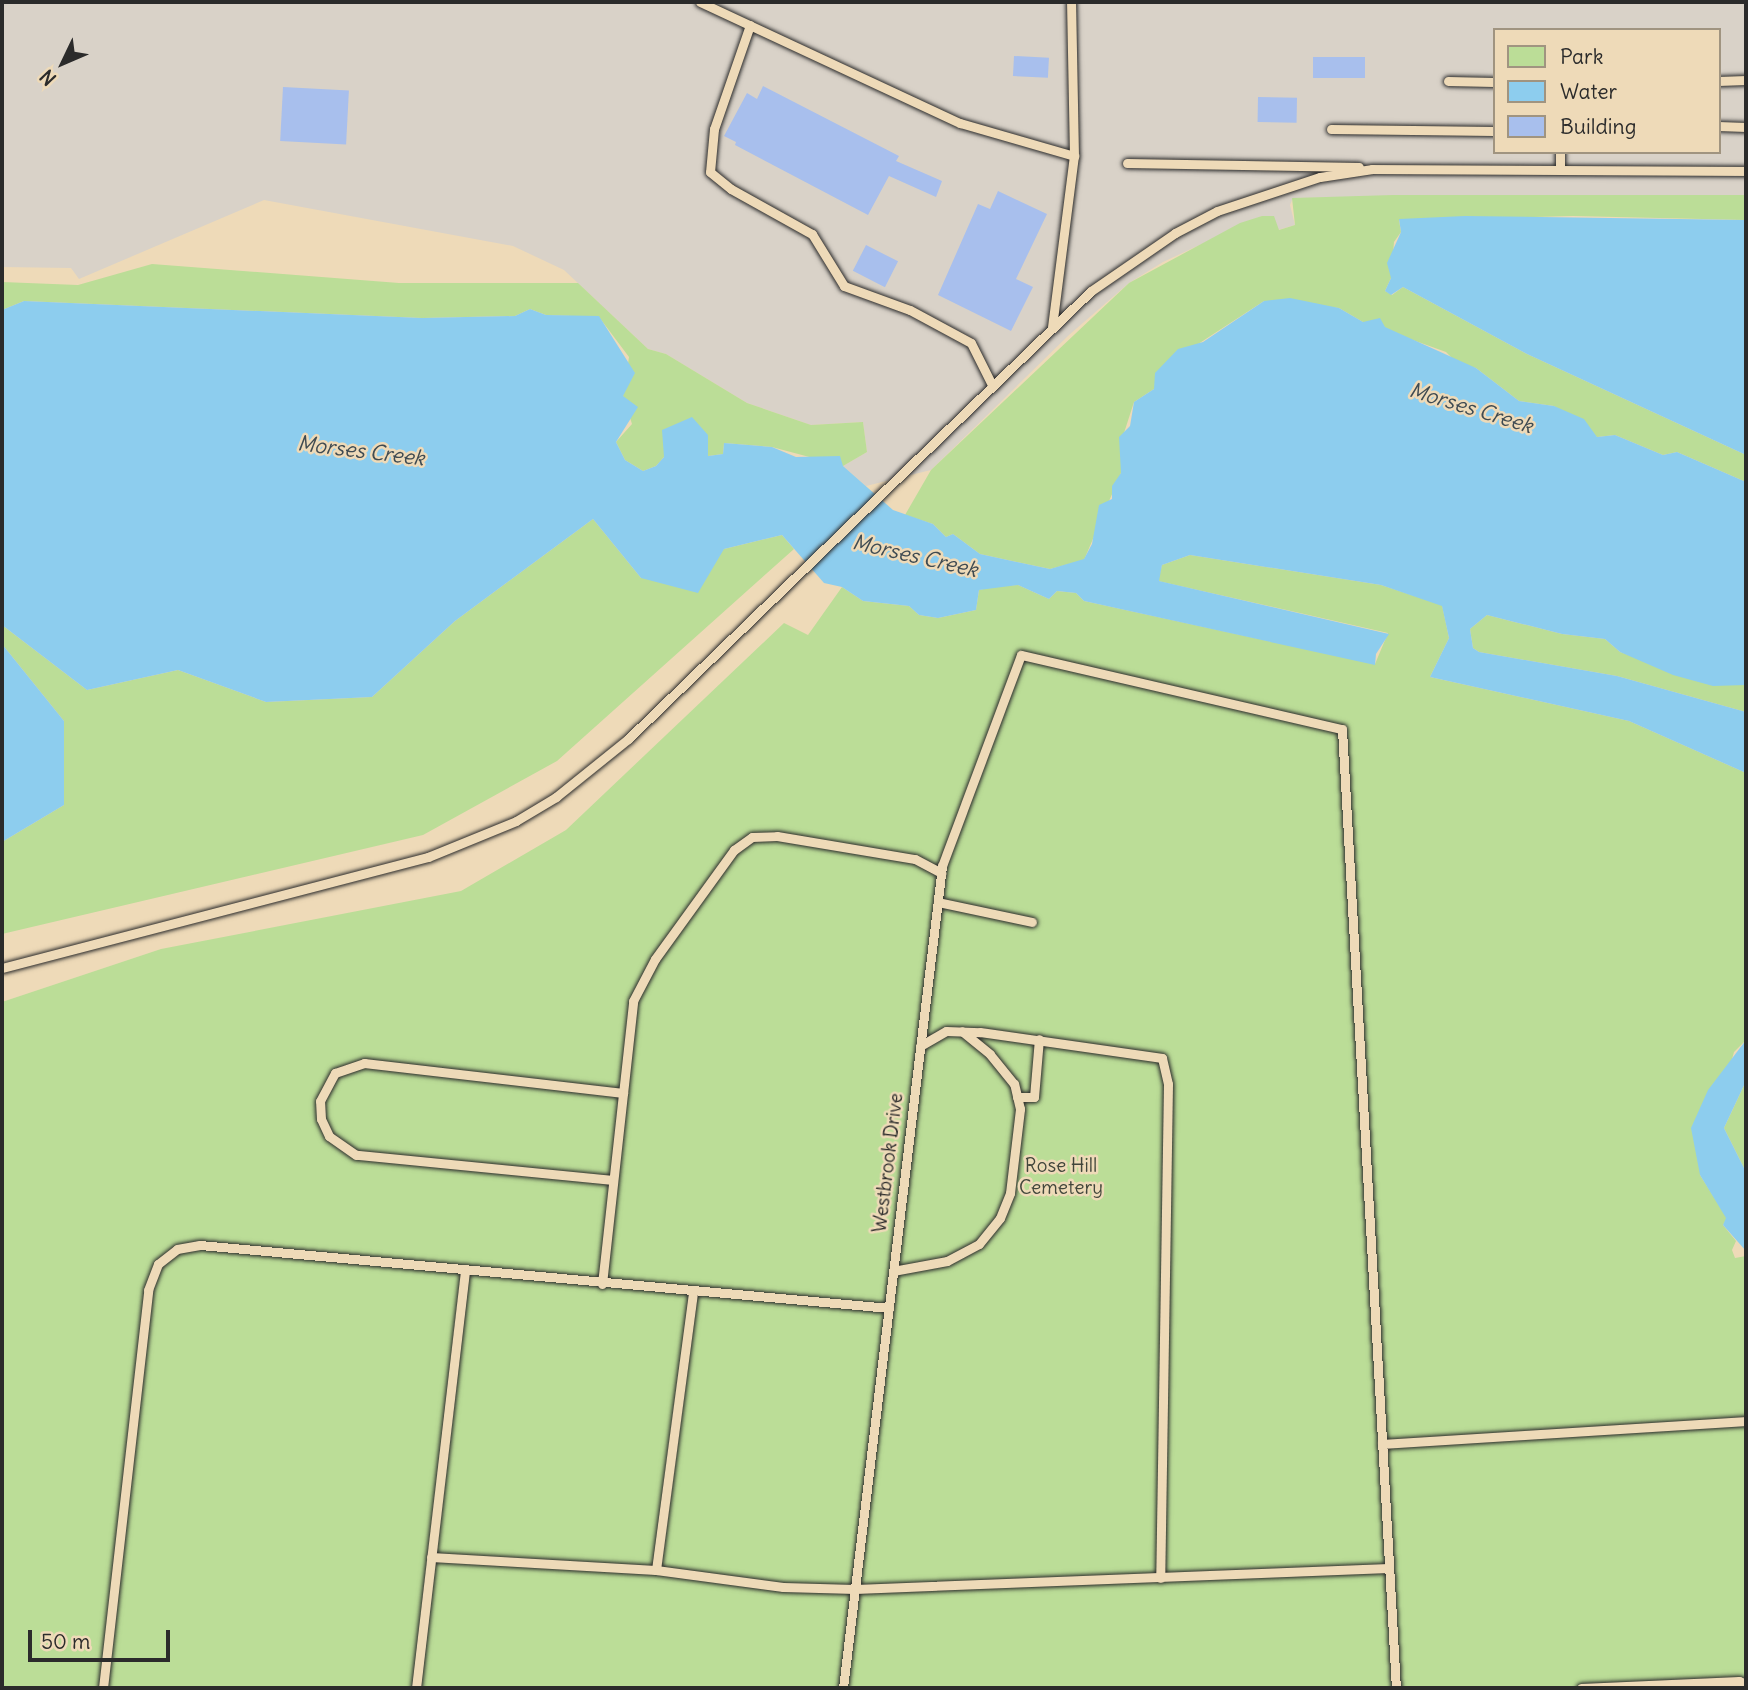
<!DOCTYPE html>
<style>
body{margin:0}
#map{position:relative;width:1748px;height:1690px;overflow:hidden;background:#eedab8;font-family:Delius,sans-serif}
div>[style]{position:absolute}
.built>*{inset:0;background:#d9d2c8}
.green>*{inset:0;background:#bbdd97}
.water>*{inset:0;background:#8dcdee}
.building>*{inset:0;background:#a8bfed;transform-origin:0 0}
.roads{filter:drop-shadow(0 0 2px #2b2b2b) drop-shadow(0 0 2px #2b2b2b)}
.lane>*{height:9px;margin:-4.5px;padding:0 4.5px;transform-origin:4.5px;border-radius:4.5px;background:#eedab8}
span{translate:-50% -50%;white-space:nowrap;text-align:center;line-height:1.15;-webkit-text-stroke:5px #eedab8;paint-order:stroke}
.street-label{font-size:19px;color:#2b2b2b}
.park-label{font-size:19px;color:#41463b}
.water-label{font-size:21px;color:#3f4b52;font-style:italic}
.frame{position:absolute;inset:0;border:4px solid #2b2b2b;pointer-events:none}
.legend{position:absolute;left:1493px;top:28px;width:228px;height:126px;box-sizing:border-box;background:#eedab8;border:2px solid #a09480;margin:0;padding:9px 12px;list-style:none;font-size:21px;color:#2b2b2b}
.legend li{display:flex;align-items:center;gap:14px;height:35px}
.legend b{width:35px;border:2px solid #a09480}
.north{position:absolute;left:28px;top:28px;width:70px;height:70px;-webkit-text-stroke:5px #eedab8;paint-order:stroke;rotate:226deg;font-size:19px;font-weight:700;line-height:28px;text-align:center;color:#2b2b2b}
.north::after{content:'';display:block;margin:auto;width:24px;height:32px;background:#2b2b2b;clip-path:polygon(50% 0,100% 100%,50% 72%,0 100%)}
.scale{position:absolute;left:28px;top:1630px;width:142px;height:32px;box-sizing:border-box;border:4px solid #2b2b2b;border-top:0;padding-left:9px;font-size:21px;line-height:24px;white-space:nowrap;color:#2b2b2b;-webkit-text-stroke:5px #eedab8;paint-order:stroke}
</style>
<div id="map">
<div class="built">
<div style="clip-path:polygon(evenodd,2px 2px,1746px 2px,1746px 195px,1293px 198px,1290px 205px,1295px 225px,1278px 230px,1262px 216px,1163px 262px,1129px 283px,1069px 335px,931px 470px,866px 486px,843px 466px,867px 452px,863px 422px,811px 425px,747px 403px,666px 354px,648px 349px,564px 270px,513px 246px,264px 200px,79px 279px,71px 268px,2px 267px,2px 2px,1494px 30px,1718px 30px,1718px 152px,1494px 152px,1494px 30px)"></div>
</div>
<div class="green">
<div style="clip-path:polygon(1393px 195px,1746px 195px,1746px 220px,1573px 216px,1399px 220px,1401px 232px,1394px 242px,1391px 278px,1385px 291px,1392px 295px,1403px 287px,1527px 354px,1746px 455px,1746px 482px,1677px 452px,1663px 455px,1615px 435px,1597px 437px,1554px 406px,1519px 401px,1476px 368px,1457px 363px,1446px 352px,1363px 322px,1339px 308px,1264px 301px,1192px 348px,1154px 389px,1134px 402px,1124px 433px,1121px 473px,1084px 560px,1050px 569px,980px 554px,953px 534px,946px 537px,933px 524px,905px 515px,931px 470px,1129px 283px,1240px 223px,1262px 216px,1274px 216px,1279px 230px,1295px 225px,1292px 198px)"></div>
<div style="clip-path:polygon(152px 264px,399px 283px,578px 283px,648px 349px,666px 354px,747px 403px,811px 425px,863px 422px,867px 452px,843px 466px,772px 447px,724px 443px,723px 454px,708px 456px,704px 450px,664px 457px,656px 466px,643px 471px,625px 460px,616px 442px,632px 424px,623px 396px,629px 357px,599px 317px,546px 315px,530px 309px,515px 316px,422px 318px,24px 301px,2px 310px,2px 282px,78px 285px)"></div>
<div style="clip-path:polygon(593px 519px,641px 578px,724px 549px,782px 535px,794px 549px,557px 761px,423px 835px,2px 934px,2px 842px,64px 805px,64px 721px,2px 644px,2px 625px,87px 690px,178px 670px,266px 702px,372px 697px,455px 621px)"></div>
<div style="clip-path:polygon(1190px 555px,1381px 585px,1442px 605px,1449px 638px,1430px 677px,1629px 721px,1746px 773px,1746px 1040px,1734px 1052px,1700px 1175px,1727px 1218px,1723px 1225px,1736px 1241px,1732px 1250px,1735px 1258px,1746px 1256px,1746px 1688px,2px 1688px,2px 1002px,161px 949px,461px 891px,566px 830px,784px 623px,808px 635px,842px 587px,863px 601px,909px 606px,919px 615px,938px 618px,976px 610px,979px 590px,996px 586px,1018px 585px,1049px 599px,1057px 591px,1076px 593px,1084px 601px,1375px 664px,1388px 633px,1158px 581px,1162px 565px)"></div>
<div style="clip-path:polygon(1487px 615px,1562px 634px,1605px 639px,1620px 652px,1643px 660px,1746px 685px,1746px 712px,1617px 676px,1479px 652px,1473px 648px,1470px 629px)"></div>
<div style="clip-path:polygon(1746px 1081px,1746px 1172px,1724px 1128px)"></div>
</div>
<div class="water">
<div style="clip-path:polygon(1465px 216px,1746px 220px,1746px 455px,1527px 354px,1403px 287px,1391px 295px,1385px 291px,1391px 278px,1387px 263px,1401px 232px,1399px 219px)"></div>
<div style="clip-path:polygon(1290px 298px,1339px 308px,1363px 322px,1380px 318px,1385px 327px,1476px 368px,1519px 401px,1554px 406px,1584px 419px,1597px 437px,1615px 435px,1663px 455px,1677px 452px,1746px 482px,1746px 685px,1713px 686px,1673px 675px,1620px 652px,1605px 639px,1562px 634px,1487px 615px,1470px 629px,1473px 648px,1479px 652px,1617px 676px,1746px 712px,1746px 773px,1629px 721px,1430px 677px,1449px 638px,1442px 606px,1381px 585px,1190px 555px,1162px 565px,1159px 581px,1389px 634px,1376px 654px,1375px 665px,1084px 601px,1076px 593px,1057px 591px,1049px 599px,1018px 585px,979px 590px,976px 610px,938px 618px,919px 615px,909px 606px,863px 601px,842px 587px,824px 583px,782px 535px,724px 549px,698px 593px,641px 578px,593px 519px,455px 621px,372px 697px,266px 702px,178px 670px,87px 690px,2px 625px,2px 310px,24px 301px,422px 318px,515px 316px,530px 309px,546px 315px,599px 316px,635px 373px,623px 396px,638px 407px,616px 442px,625px 460px,643px 471px,656px 466px,664px 457px,662px 430px,692px 417px,708px 435px,708px 456px,723px 454px,724px 443px,772px 447px,796px 457px,840px 456px,843px 466px,893px 510px,933px 524px,946px 537px,953px 534px,980px 554px,1050px 569px,1084px 559px,1092px 544px,1099px 505px,1112px 499px,1112px 486px,1121px 473px,1119px 437px,1130px 426px,1134px 402px,1154px 389px,1155px 373px,1178px 349px,1203px 342px,1264px 301px)"></div>
<div style="clip-path:polygon(2px 644px,64px 721px,64px 805px,2px 842px)"></div>
<div style="clip-path:polygon(1746px 1040px,1746px 1081px,1724px 1128px,1746px 1172px,1746px 1251px,1723px 1225px,1726px 1218px,1700px 1175px,1691px 1128px,1708px 1090px)"></div>
</div>
<div class="building">
<div style="left:1014px;top:56px;width:35px;height:20px;rotate:3deg"></div>
<div style="left:1365px;top:57px;width:21px;height:52px;rotate:90deg"></div>
<div style="clip-path:polygon(763px 86px,899px 156px,896px 161px,942px 181px,936px 197px,889px 176px,868px 215px,735px 145px,736px 142px,724px 136px,747px 93px,757px 99px)"></div>
<div style="left:283px;top:87px;width:66px;height:54px;rotate:3deg"></div>
<div style="left:1258px;top:97px;width:39px;height:25px;rotate:1deg"></div>
<div style="clip-path:polygon(998px 191px,1047px 214px,1016px 279px,1033px 287px,1011px 331px,938px 295px,978px 204px,990px 209px)"></div>
<div style="left:866px;top:245px;width:36px;height:29px;rotate:27deg"></div>
</div>
<div class="roads">
<div class="lane">
<div style="left:700px;top:2px;width:287px;rotate:25deg"></div>
<div style="left:960px;top:123px;width:119px;rotate:16.1deg"></div>
<div style="left:750px;top:25px;width:110px;rotate:109.1deg"></div>
<div style="left:714px;top:129px;width:43px;rotate:95.3deg"></div>
<div style="left:710px;top:172px;width:27px;rotate:39deg"></div>
<div style="left:731px;top:189px;width:93px;rotate:29.1deg"></div>
<div style="left:812px;top:234px;width:61px;rotate:58.4deg"></div>
<div style="left:844px;top:286px;width:70px;rotate:20deg"></div>
<div style="left:910px;top:310px;width:69px;rotate:28.4deg"></div>
<div style="left:971px;top:343px;width:47px;rotate:63.4deg"></div>
<div style="left:1448px;top:81px;width:46px;rotate:1.2deg"></div>
<div style="left:1718px;top:81px;width:28px;rotate:-2deg"></div>
<div style="left:1718px;top:126px;width:28px;rotate:2deg"></div>
<div style="left:1331px;top:129px;width:163px;rotate:0.7deg"></div>
<div style="left:1560px;top:152px;width:17px;rotate:90deg"></div>
<div style="left:1127px;top:163px;width:232px;rotate:1deg"></div>
<div style="left:1052px;top:327px;width:172px;rotate:-82.7deg"></div>
<div style="left:1074px;top:156px;width:154px;rotate:-91.1deg"></div>
<div style="left:938px;top:902px;width:96px;rotate:12deg"></div>
<div style="left:2px;top:968px;width:440px;rotate:-14.6deg"></div>
<div style="left:428px;top:857px;width:95px;rotate:-22.2deg"></div>
<div style="left:516px;top:821px;width:47px;rotate:-31deg"></div>
<div style="left:556px;top:797px;width:92px;rotate:-38.9deg"></div>
<div style="left:628px;top:739px;width:644px;rotate:-44.06deg"></div>
<div style="left:1091px;top:291px;width:102px;rotate:-34.6deg"></div>
<div style="left:1175px;top:233px;width:47px;rotate:-27.6deg"></div>
<div style="left:1217px;top:211px;width:108px;rotate:-18.3deg"></div>
<div style="left:1320px;top:177px;width:53px;rotate:-8.7deg"></div>
<div style="left:1372px;top:169px;width:374px;rotate:0.3deg"></div>
<div style="left:920px;top:1046px;width:30px;rotate:-30deg"></div>
<div style="left:946px;top:1031px;width:34px;rotate:2deg"></div>
<div style="left:980px;top:1032px;width:184px;rotate:8.1deg"></div>
<div style="left:1162px;top:1058px;width:27px;rotate:77deg"></div>
<div style="left:1168px;top:1084px;width:494px;rotate:90.9deg"></div>
<div style="left:1017px;top:1097px;width:17px"></div>
<div style="left:1034px;top:1097px;width:58px;rotate:-85.1deg"></div>
<div style="left:613px;top:1180px;width:258px;rotate:-174.4deg"></div>
<div style="left:356px;top:1155px;width:33px;rotate:-145deg"></div>
<div style="left:329px;top:1136px;width:19px;rotate:-115deg"></div>
<div style="left:321px;top:1119px;width:18px;rotate:-93deg"></div>
<div style="left:320px;top:1101px;width:32px;rotate:-62deg"></div>
<div style="left:335px;top:1073px;width:31px;rotate:-19deg"></div>
<div style="left:364px;top:1063px;width:261px;rotate:6.6deg"></div>
<div style="left:893px;top:1271px;width:55px;rotate:-10.5deg"></div>
<div style="left:947px;top:1261px;width:36px;rotate:-28deg"></div>
<div style="left:979px;top:1244px;width:33px;rotate:-51deg"></div>
<div style="left:1000px;top:1218px;width:27px;rotate:-68deg"></div>
<div style="left:1010px;top:1193px;width:85px;rotate:-83.2deg"></div>
<div style="left:1020px;top:1109px;width:26px;rotate:-103deg"></div>
<div style="left:1014px;top:1084px;width:38px;rotate:-129deg"></div>
<div style="left:990px;top:1054px;width:36px;rotate:-141deg"></div>
<div style="left:602px;top:1284px;width:285px;rotate:-83.7deg"></div>
<div style="left:633px;top:1001px;width:47px;rotate:-62.4deg"></div>
<div style="left:655px;top:959px;width:135px;rotate:-54.1deg"></div>
<div style="left:734px;top:850px;width:22px;rotate:-36deg"></div>
<div style="left:752px;top:837px;width:25px;rotate:-2deg"></div>
<div style="left:777px;top:836px;width:140px;rotate:9.5deg"></div>
<div style="left:915px;top:859px;width:30px;rotate:28deg"></div>
<div style="left:1382px;top:1444px;width:365px;rotate:-3.6deg"></div>
<div style="left:431px;top:1557px;width:225px;rotate:3.3deg"></div>
<div style="left:656px;top:1570px;width:128px;rotate:7.6deg"></div>
<div style="left:783px;top:1587px;width:72px;rotate:1.6deg"></div>
<div style="left:855px;top:1589px;width:534px;rotate:-2.25deg"></div>
<div style="left:656px;top:1570px;width:280px;rotate:-82.4deg"></div>
<div style="left:103px;top:1688px;width:401px;rotate:-83.5deg"></div>
<div style="left:148px;top:1290px;width:28px;rotate:-69deg"></div>
<div style="left:158px;top:1264px;width:24px;rotate:-38deg"></div>
<div style="left:177px;top:1249px;width:23px;rotate:-10deg"></div>
<div style="left:200px;top:1245px;width:692px;rotate:5.22deg"></div>
<div style="left:416px;top:1688px;width:419px;rotate:-83.3deg"></div>
<div style="left:843px;top:1688px;width:828px;rotate:-83.13deg"></div>
<div style="left:942px;top:866px;width:225px;rotate:-69.5deg"></div>
<div style="left:1021px;top:655px;width:329px;rotate:13deg"></div>
<div style="left:1342px;top:729px;width:961px;rotate:86.78deg"></div>
<div style="left:1581px;top:1688px;width:158px;rotate:-2.5deg"></div>
<div style="left:1739px;top:1681px;width:8px;rotate:23deg"></div>
</div>
</div>
<div class="street-label">
<span style="left:888px;top:1163px;rotate:-83deg">Westbrook Drive</span>
</div>
<div class="park-label">
<span style="left:1061px;top:1177px">Rose Hill<br>Cemetery</span>
</div>
<div class="water-label">
<span style="left:1471px;top:408px;rotate:17deg">Morses Creek</span>
<span style="left:361px;top:451px;rotate:7deg">Morses Creek</span>
<span style="left:915px;top:556px;rotate:13deg">Morses Creek</span>
</div>
<div class="frame"></div>
<ul class="legend">
<li><b style="height:19px;background:#bbdd97"></b>Park</li>
<li><b style="height:19px;background:#8dcdee"></b>Water</li>
<li><b style="height:19px;background:#a8bfed"></b>Building</li>
</ul>
<div class="north">N</div>
<div class="scale">50 m</div>
</div>
